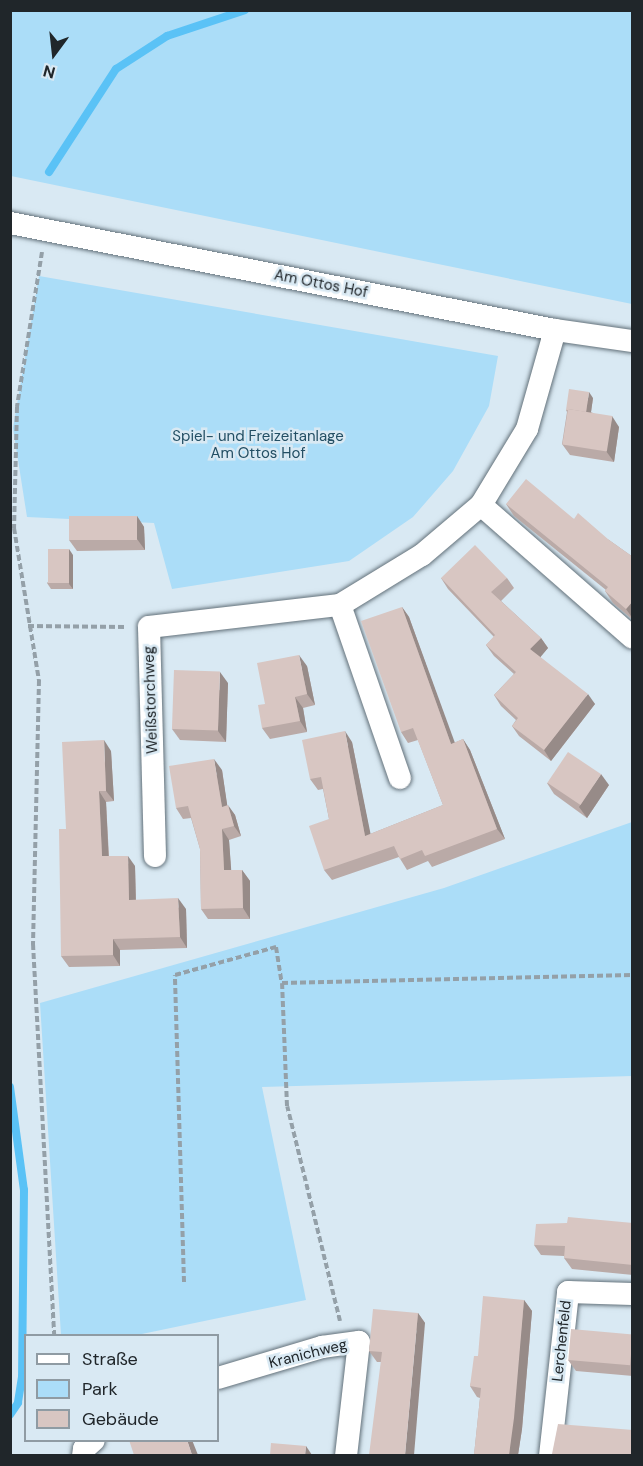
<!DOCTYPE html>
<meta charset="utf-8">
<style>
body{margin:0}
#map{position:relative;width:643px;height:1466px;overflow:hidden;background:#d9e9f3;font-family:"DM Sans",sans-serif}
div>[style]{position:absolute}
.green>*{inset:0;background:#abddf8}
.stream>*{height:8px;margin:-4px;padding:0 4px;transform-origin:4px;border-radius:4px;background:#5ac2f6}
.path>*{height:4px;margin-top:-2px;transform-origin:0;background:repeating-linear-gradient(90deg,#94a0a8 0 6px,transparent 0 9px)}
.roads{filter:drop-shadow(0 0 2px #63717a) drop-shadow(0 0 2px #63717a)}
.street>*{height:22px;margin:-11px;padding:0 11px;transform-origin:11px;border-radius:11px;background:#fff}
.wall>*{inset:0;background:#baaaa7}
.shaded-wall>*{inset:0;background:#978b88}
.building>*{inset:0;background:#d8c6c2;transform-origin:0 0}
span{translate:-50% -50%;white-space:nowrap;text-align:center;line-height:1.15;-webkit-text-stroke:5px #d9e9f3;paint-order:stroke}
.street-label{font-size:15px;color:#20262a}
.park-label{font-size:15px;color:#234f64}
.frame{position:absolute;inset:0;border:12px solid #20262a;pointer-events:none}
.legend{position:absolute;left:24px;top:1334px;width:195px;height:108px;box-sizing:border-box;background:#d9e9f3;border:2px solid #8f9ba3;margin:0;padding:8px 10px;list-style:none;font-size:18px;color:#20262a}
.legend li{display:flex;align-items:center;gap:12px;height:30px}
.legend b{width:30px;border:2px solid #8f9ba3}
.north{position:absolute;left:24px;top:24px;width:60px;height:60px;-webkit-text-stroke:4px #d9e9f3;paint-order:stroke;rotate:195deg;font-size:16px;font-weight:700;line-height:24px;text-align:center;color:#20262a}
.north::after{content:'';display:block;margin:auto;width:21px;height:27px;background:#20262a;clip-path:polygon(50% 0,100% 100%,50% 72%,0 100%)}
</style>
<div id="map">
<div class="green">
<div style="clip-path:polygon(11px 10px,632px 11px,632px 304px,11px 176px)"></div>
<div style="clip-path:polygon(39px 276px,498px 356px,489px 406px,453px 471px,413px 517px,349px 561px,172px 589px,154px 523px,27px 517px,13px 428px)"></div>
<div style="clip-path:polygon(632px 822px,632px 1076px,262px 1087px,306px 1300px,137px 1335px,61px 1335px,40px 1003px,444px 888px)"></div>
</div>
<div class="stream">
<div style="left:49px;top:172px;width:123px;rotate:-57deg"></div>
<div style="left:116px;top:69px;width:61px;rotate:-32.9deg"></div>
<div style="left:167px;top:36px;width:82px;rotate:-18.4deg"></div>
<div style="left:10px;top:1087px;width:104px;rotate:82.3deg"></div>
<div style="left:24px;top:1190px;width:187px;rotate:90.6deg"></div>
<div style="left:22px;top:1377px;width:26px;rotate:99deg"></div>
<div style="left:18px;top:1403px;width:14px;rotate:124deg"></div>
</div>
<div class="path">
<div style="left:42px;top:252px;width:157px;rotate:99.2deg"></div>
<div style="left:17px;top:407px;width:121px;rotate:91.4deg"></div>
<div style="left:14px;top:528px;width:154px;rotate:80.7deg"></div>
<div style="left:39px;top:680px;width:264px;rotate:91.3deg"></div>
<div style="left:33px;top:944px;width:393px;rotate:86.9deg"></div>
<div style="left:28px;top:626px;width:98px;rotate:0.6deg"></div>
<div style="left:184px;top:1282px;width:307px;rotate:-91.7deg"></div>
<div style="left:175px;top:975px;width:105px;rotate:-15.5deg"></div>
<div style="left:276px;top:947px;width:36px;rotate:81deg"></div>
<div style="left:340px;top:1321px;width:221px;rotate:-103.8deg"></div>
<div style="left:287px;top:1106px;width:123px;rotate:-92.3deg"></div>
<div style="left:282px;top:983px;width:350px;rotate:-1.3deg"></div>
</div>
<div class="roads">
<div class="street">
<div style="left:10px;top:223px;width:555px;rotate:11.11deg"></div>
<div style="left:555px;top:330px;width:78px;rotate:8.1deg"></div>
<div style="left:481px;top:505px;width:201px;rotate:41.2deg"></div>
<div style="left:340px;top:605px;width:183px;rotate:70.9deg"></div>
<div style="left:155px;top:856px;width:229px;rotate:-91.5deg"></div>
<div style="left:149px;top:627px;width:192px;rotate:-6.6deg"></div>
<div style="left:340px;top:605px;width:96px;rotate:-31.4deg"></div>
<div style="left:422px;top:555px;width:77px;rotate:-40.3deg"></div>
<div style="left:481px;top:505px;width:89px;rotate:-58.8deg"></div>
<div style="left:527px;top:429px;width:103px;rotate:-74.2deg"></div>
<div style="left:218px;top:1378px;width:109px;rotate:-16.6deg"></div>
<div style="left:322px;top:1347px;width:37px;rotate:-8deg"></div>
<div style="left:359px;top:1342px;width:115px;rotate:96.5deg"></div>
<div style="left:83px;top:1456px;width:7px;rotate:-82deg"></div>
<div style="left:84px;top:1449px;width:13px;rotate:-42deg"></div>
<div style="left:550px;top:1456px;width:165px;rotate:-83.7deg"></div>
<div style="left:568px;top:1292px;width:64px;rotate:1.8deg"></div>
</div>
</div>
<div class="wall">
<div style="clip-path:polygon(593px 398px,591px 412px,619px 427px,614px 462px,570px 455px,562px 444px,567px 412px,566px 410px)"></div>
<div style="clip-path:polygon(506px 504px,574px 519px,609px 540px,633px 557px,633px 620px,613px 603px,605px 591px,606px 590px,514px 516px)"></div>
<div style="clip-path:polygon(137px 516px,144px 527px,145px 550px,77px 551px,69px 540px)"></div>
<div style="clip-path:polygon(73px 555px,73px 589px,51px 589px,47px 583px)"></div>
<div style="clip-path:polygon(441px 578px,507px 578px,514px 588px,501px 601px,541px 638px,548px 648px,540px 657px,595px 704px,551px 761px,519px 736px,512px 726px,516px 720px,501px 706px,494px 695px,514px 674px,494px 656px,486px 645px,494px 637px,448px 589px)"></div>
<div style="clip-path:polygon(402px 607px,409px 617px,454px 743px,463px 739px,470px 750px,505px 839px,432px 867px,428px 861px,407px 870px,399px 857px,332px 880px,324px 870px,329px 819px,323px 789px,318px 790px,310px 779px,352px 742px,370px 834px,443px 805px,418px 740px,408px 743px,401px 732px)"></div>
<div style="clip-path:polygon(307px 666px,315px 705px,303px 708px,307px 732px,270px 739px,262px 728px,265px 704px)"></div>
<div style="clip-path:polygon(228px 683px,226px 742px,180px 740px,172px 729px)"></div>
<div style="clip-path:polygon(111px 751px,114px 801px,106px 802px,109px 856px,135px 866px,136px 900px,186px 909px,187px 948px,120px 950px,120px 966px,69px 967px,61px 956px,66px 829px)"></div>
<div style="clip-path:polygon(222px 770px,227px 805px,235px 815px,241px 836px,229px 840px,231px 870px,242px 870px,250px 881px,250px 919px,208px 919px,201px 909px,200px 849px,191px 818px,183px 819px,176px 808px)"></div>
<div style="clip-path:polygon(547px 783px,609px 785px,587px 818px,554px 794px)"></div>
<div style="clip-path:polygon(633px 1223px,633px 1275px,572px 1269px,564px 1258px,564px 1256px,541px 1255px,534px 1245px)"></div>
<div style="clip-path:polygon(524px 1300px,532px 1311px,522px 1429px,518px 1455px,474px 1455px,480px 1398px,477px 1397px,470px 1386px,478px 1356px)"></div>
<div style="clip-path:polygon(418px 1313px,425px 1323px,381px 1362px,377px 1362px,369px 1351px)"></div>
<div style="clip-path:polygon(633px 1334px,633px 1376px,576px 1371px,568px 1360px)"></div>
</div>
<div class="shaded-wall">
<div style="clip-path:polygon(589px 392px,593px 398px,590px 419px,586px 413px)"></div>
<div style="clip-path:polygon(612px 416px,619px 427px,614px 462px,606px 451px)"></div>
<div style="clip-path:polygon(137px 516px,144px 527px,145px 550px,137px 539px)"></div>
<div style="clip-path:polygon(69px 549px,73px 555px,73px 589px,69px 584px)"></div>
<div style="clip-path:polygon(633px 601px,633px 619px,626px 609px)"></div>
<div style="clip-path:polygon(402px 607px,409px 617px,459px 754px,451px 744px)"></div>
<div style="clip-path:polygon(541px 638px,548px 648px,538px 660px,530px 649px)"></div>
<div style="clip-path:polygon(299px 655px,307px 666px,315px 705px,307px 694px)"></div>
<div style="clip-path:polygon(220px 672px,228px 683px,226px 742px,218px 731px)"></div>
<div style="clip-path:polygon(588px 694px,595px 704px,551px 761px,544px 750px)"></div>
<div style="clip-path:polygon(295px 697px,303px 708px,307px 732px,300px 721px)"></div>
<div style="clip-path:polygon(345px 731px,352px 742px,373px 846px,365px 836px)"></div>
<div style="clip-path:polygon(463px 739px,470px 750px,505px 839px,497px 829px)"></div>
<div style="clip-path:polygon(104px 740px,111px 751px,114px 801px,106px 791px)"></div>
<div style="clip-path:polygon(214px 759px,222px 770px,229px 817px,222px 807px)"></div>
<div style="clip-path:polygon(601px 774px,609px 785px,587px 818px,579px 807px)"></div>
<div style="clip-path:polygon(99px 791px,106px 802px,109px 866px,102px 856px)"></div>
<div style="clip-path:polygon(228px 805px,235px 815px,241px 836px,234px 826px)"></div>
<div style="clip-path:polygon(222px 829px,229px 840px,232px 881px,224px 870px)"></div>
<div style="clip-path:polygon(128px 856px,135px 866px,136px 910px,129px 900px)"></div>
<div style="clip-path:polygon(242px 870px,250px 881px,250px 919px,243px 908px)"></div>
<div style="clip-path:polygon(178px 898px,186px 909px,187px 948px,180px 937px)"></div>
<div style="clip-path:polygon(113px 939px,120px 950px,120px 966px,113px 955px)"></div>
<div style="clip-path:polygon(524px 1300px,532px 1311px,522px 1429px,518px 1455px,509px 1455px)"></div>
<div style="clip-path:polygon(418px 1313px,425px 1323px,414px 1455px,405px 1455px)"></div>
<div style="clip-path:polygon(187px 1440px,192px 1440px,198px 1455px,192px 1455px)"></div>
<div style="clip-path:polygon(306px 1446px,312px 1455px,305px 1455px)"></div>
</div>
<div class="building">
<div style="clip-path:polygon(569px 389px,589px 392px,586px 412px,568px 409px,568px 410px,566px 410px)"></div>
<div style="left:568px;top:409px;width:45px;height:36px;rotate:9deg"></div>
<div style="clip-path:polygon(526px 479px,574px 519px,578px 513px,609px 540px,633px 557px,633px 601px,626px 609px,605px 591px,608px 587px,506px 504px)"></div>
<div style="left:69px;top:516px;width:68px;height:24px"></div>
<div style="clip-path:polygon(475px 545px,507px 578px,491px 592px,541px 638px,530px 649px,588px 694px,544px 750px,512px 726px,518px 718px,494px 695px,516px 672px,486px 645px,495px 635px,441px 578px)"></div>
<div style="left:48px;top:549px;width:21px;height:34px"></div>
<div style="clip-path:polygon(402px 607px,451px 744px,463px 739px,497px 829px,425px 856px,422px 850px,400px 859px,394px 846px,324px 870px,309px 826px,329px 819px,321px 777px,310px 779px,302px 740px,345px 731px,365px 836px,443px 805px,413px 728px,401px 732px,361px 621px)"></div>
<div style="clip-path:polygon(299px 655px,307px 694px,295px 697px,300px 721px,262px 728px,258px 705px,265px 704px,257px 663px)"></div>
<div style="left:174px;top:670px;width:46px;height:59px;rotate:2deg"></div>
<div style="clip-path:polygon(104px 740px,106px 791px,99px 791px,102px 856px,128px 856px,129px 900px,178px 898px,180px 937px,113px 939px,113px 955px,61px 956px,59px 829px,66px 829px,62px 742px)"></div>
<div style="left:568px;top:752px;width:40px;height:37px;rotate:34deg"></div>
<div style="clip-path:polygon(214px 759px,222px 807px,228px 805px,234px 826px,222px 829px,224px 870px,242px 870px,243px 908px,201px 909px,200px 849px,188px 806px,176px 808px,169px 766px)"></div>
<div style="clip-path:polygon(568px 1217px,633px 1223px,633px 1265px,564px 1258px,565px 1246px,534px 1245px,536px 1224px,567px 1223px)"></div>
<div style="clip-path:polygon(483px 1296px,524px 1300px,514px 1418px,509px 1455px,474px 1455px,481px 1388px,470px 1386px,474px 1356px,478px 1356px)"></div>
<div style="clip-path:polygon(373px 1309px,418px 1313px,405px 1455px,369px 1455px,382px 1352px,369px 1351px)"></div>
<div style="left:571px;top:1329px;width:62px;height:31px;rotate:5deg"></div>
<div style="clip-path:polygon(558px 1424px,633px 1430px,633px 1455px,570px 1455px,552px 1454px)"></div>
<div style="clip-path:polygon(129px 1440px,187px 1440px,192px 1455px,134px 1455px)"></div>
<div style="clip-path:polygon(271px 1443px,306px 1446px,305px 1455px,270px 1455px)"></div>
</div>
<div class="street-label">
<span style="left:321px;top:284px;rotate:11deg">Am Ottos Hof</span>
<span style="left:151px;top:700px;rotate:-92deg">Weißstorchweg</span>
<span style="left:562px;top:1341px;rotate:-84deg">Lerchenfeld</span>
<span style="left:308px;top:1354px;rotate:-14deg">Kranichweg</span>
</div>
<div class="park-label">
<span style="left:258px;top:445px">Spiel- und Freizeitanlage<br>Am Ottos Hof</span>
</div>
<div class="frame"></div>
<ul class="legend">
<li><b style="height:8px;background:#fff"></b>Straße</li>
<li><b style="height:16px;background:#abddf8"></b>Park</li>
<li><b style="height:16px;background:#d8c6c2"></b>Gebäude</li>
</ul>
<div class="north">N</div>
</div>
